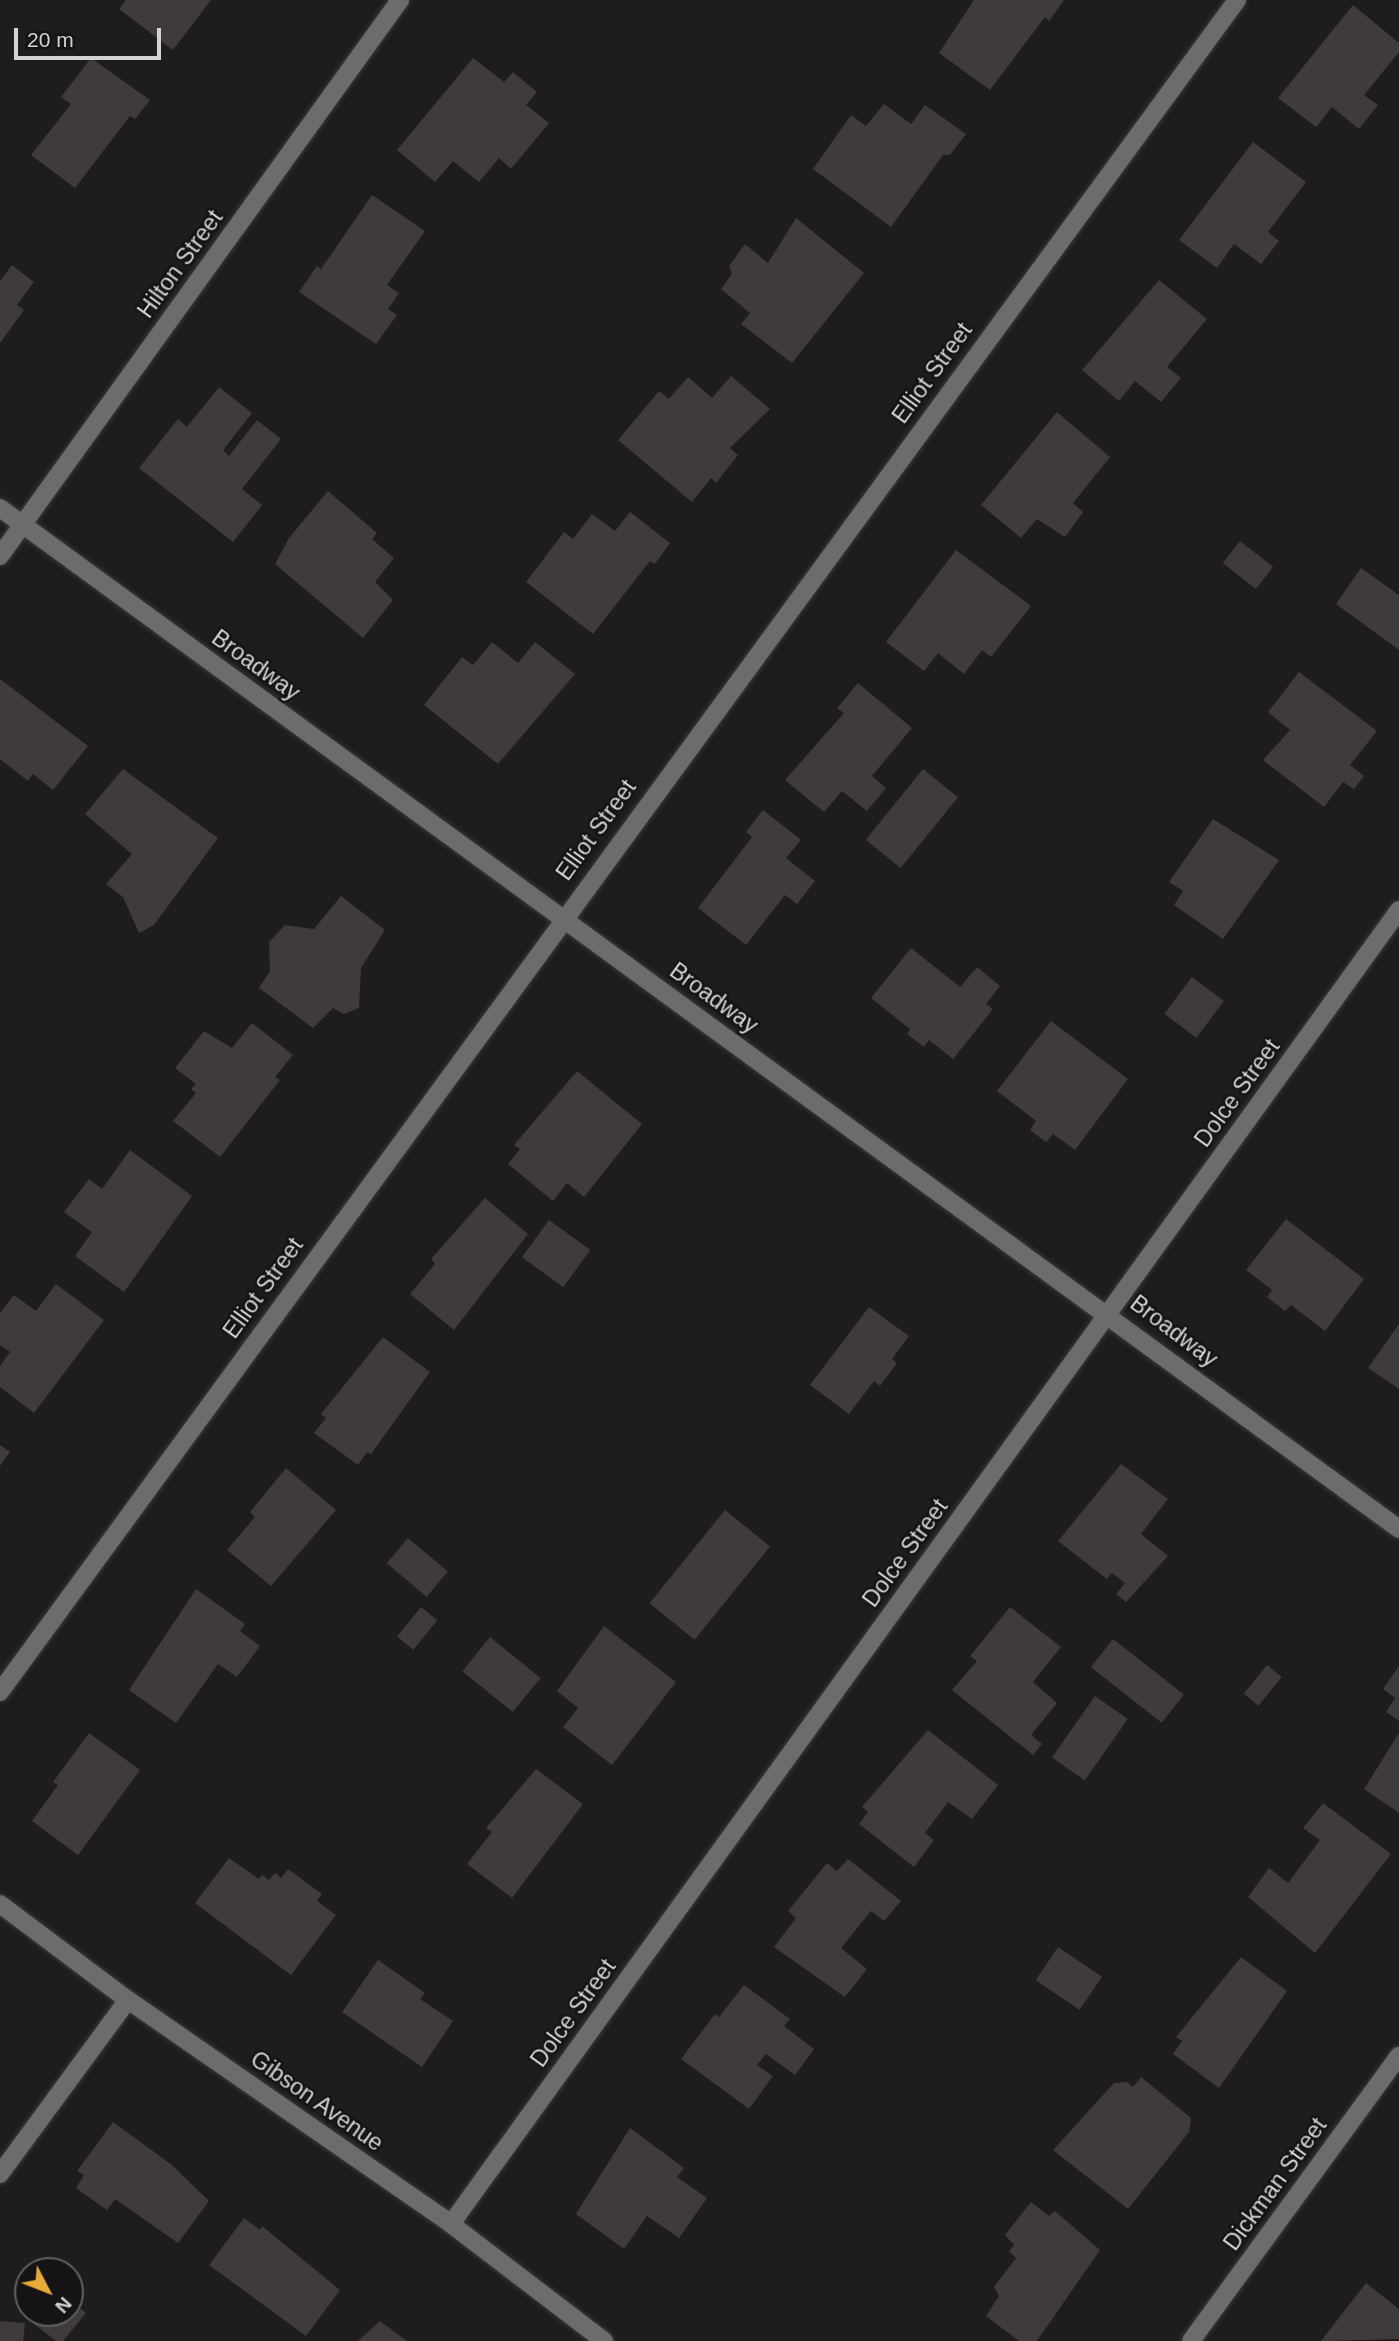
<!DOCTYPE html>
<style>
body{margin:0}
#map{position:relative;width:1399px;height:2341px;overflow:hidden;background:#1e1c1e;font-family:Helvetica,sans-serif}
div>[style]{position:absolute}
.building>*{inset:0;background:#3e3b3a;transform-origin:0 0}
.roads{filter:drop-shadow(0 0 2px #393839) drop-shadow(0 0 2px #393839)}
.street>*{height:18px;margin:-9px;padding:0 9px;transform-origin:9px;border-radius:9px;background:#6d6b6d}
.secondary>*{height:18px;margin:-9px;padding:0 9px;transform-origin:9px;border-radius:9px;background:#6d6b6d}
span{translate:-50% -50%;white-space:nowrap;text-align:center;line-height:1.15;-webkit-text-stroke:5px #151315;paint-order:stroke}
.street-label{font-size:23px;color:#d4d3d4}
.north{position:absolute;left:14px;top:2257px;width:70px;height:70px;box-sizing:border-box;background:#151315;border:2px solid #616061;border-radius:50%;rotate:132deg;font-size:19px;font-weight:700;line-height:28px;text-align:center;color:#d4d3d4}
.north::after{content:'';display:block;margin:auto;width:24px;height:32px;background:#e9ab38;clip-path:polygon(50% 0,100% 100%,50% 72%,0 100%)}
.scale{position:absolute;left:14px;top:28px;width:147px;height:32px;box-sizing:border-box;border:4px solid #d4d3d4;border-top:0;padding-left:9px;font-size:21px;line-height:24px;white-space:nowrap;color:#d4d3d4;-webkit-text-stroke:5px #151315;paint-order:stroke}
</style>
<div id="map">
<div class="building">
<div style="clip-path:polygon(126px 0,211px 0,173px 50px,119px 9px)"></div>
<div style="clip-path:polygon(974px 0,1064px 0,1049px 21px,1045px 17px,990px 90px,939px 53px)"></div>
<div style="clip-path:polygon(1353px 5px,1399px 43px,1399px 52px,1364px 95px,1378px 105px,1359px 129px,1332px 107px,1316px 127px,1278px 98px)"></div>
<div style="clip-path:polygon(91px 58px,150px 100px,135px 119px,130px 116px,75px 188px,31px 155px,71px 104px,61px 97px)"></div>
<div style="clip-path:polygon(473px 58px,504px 82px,513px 72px,537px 92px,526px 105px,549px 123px,511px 169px,499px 158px,479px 182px,453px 161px,435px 182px,397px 150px)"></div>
<div style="clip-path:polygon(884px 104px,911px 124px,925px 105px,966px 134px,950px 155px,943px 155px,891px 227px,813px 169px,851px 115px,866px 126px)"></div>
<div style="clip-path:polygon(1253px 142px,1306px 182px,1268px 232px,1279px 241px,1261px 264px,1234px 244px,1217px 268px,1179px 240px)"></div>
<div style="clip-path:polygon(372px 195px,425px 231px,387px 285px,399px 293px,388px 309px,397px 315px,376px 344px,299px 292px,317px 266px,321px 269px)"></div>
<div style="clip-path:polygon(796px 218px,864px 273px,792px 363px,741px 324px,750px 313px,721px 289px,732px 274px,729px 266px,745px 244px,768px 263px)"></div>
<div style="clip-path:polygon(12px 265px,34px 282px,17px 305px,24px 310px,0 343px,0 281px)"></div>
<div style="clip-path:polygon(1159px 280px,1207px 319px,1167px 367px,1181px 378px,1161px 402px,1135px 381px,1119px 401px,1082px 370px)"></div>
<div style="clip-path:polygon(731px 376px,770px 409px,730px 448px,738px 455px,716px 483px,711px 478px,692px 502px,618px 440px,659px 391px,669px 399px,688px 377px,712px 398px)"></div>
<div style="clip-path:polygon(219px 387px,252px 413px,223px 450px,229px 456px,257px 420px,281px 439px,242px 489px,262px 505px,233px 542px,139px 468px,178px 419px,187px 427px)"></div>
<div style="clip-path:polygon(1057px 412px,1110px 457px,1073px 503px,1083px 512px,1065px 537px,1037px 519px,1021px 538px,981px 505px)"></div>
<div style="clip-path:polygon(328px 491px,377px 533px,372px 539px,394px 558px,375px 582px,393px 600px,363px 638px,275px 564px,289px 538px)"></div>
<div style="clip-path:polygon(630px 512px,670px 543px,655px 564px,650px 561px,593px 634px,526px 582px,564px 532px,573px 539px,592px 514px,615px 531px)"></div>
<div style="left:1240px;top:541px;width:42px;height:28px;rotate:38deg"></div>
<div style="clip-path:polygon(956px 550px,1031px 606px,991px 657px,982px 650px,964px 674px,938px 653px,924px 671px,886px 642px)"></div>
<div style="clip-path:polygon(1361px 568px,1399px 595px,1399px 650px,1336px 604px)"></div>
<div style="clip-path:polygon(492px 642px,518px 663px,535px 642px,575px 674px,498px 764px,424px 705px,462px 657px,473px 665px)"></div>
<div style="clip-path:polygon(1299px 672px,1377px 731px,1350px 765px,1364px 776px,1354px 789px,1343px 782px,1324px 807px,1263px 760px,1290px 730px,1268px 712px)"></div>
<div style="clip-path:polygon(0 679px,88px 746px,53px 790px,33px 774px,28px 781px,0 759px)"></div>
<div style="clip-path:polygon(858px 683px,912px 728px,872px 776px,886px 788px,867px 811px,842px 791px,824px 812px,785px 780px,844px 713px,837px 708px)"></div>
<div style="clip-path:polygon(123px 769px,218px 838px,154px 925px,139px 933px,123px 897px,106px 884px,132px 854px,85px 814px)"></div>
<div style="left:923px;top:769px;width:45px;height:91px;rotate:39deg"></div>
<div style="clip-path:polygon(763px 810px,801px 840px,786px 858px,815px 881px,797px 904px,785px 895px,746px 945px,698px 908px,752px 837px,746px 832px)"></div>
<div style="clip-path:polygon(1213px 819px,1279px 860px,1223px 939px,1174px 905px,1183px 891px,1169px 882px)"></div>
<div style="clip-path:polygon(341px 896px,385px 930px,361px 968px,359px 1008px,344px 1014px,333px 1008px,313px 1028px,259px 988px,270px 971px,269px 942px,285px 925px,314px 929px)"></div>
<div style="clip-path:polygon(911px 948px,960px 987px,977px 967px,1000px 986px,986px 1004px,993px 1009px,953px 1059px,929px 1040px,924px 1047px,907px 1034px,910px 1029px,871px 998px)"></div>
<div style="left:1192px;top:977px;width:40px;height:46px;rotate:37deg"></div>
<div style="clip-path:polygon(1051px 1021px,1128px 1079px,1075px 1150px,1053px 1134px,1046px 1142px,1030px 1130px,1036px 1121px,997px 1091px)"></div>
<div style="clip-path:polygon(252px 1023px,293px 1055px,275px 1077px,280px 1080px,220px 1157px,173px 1121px,196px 1093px,191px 1089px,196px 1084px,175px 1068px,204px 1031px,232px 1048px)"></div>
<div style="clip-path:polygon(577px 1071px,642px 1124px,584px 1197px,567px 1183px,553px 1201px,508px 1164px,520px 1149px,514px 1145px)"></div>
<div style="clip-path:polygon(130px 1150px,192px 1196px,124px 1292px,75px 1256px,92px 1232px,64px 1212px,89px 1179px,102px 1189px)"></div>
<div style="clip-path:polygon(485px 1198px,528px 1234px,454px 1330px,410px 1294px,435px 1264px,431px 1259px)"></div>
<div style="clip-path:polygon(1286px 1219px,1364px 1279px,1325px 1331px,1291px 1305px,1285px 1311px,1267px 1297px,1272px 1290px,1246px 1270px)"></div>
<div style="left:549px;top:1220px;width:51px;height:46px;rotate:36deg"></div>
<div style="clip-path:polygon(56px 1284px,104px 1320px,34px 1413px,0 1387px,0 1366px,10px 1352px,0 1345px,0 1313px,14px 1295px,36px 1311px)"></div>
<div style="clip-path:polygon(869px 1307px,909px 1336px,892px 1359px,897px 1363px,880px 1386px,874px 1381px,849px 1414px,810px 1385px)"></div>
<div style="clip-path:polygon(1399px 1324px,1399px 1389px,1368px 1368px)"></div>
<div style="clip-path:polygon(383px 1337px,430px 1372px,371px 1454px,367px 1452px,358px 1465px,314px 1433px,326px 1418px,321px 1414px)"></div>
<div style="clip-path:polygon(0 1445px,10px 1452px,0 1466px)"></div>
<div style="clip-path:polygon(1121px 1464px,1168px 1499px,1141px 1534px,1168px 1556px,1126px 1602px,1116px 1594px,1125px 1583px,1112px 1573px,1107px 1579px,1058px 1541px)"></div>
<div style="clip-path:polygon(286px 1468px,336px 1510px,271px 1586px,227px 1550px,255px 1517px,250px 1512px)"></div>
<div style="left:725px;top:1510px;width:58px;height:120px;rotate:39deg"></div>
<div style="left:408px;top:1538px;width:52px;height:33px;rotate:40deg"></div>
<div style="clip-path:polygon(196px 1589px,245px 1624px,240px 1631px,260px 1646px,237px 1677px,218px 1664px,176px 1723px,129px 1690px)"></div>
<div style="left:421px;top:1607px;width:21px;height:38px;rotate:39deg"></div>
<div style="clip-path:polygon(1010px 1607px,1061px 1647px,1033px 1682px,1057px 1703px,1031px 1735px,1042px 1744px,1033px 1755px,952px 1690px,977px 1661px,970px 1656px)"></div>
<div style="clip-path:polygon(604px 1626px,676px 1682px,612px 1765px,563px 1727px,578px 1708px,557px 1691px)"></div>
<div style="left:490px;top:1637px;width:65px;height:44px;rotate:39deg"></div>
<div style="left:1113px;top:1639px;width:90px;height:36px;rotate:38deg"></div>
<div style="left:1267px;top:1665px;width:19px;height:37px;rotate:39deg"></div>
<div style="clip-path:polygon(1399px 1666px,1399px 1721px,1386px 1712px,1395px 1698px,1383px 1689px)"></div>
<div style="left:1095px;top:1696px;width:40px;height:75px;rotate:35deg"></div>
<div style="clip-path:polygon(928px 1730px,998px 1785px,972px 1819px,948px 1802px,925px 1833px,934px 1840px,914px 1867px,859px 1824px,868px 1812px,862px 1807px)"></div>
<div style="clip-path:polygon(89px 1733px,140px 1770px,78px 1855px,32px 1821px,58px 1785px,53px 1782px)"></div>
<div style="clip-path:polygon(1399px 1733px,1399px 1813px,1364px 1789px)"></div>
<div style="clip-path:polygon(536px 1769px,583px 1804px,512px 1898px,467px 1864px,492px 1832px,486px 1828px)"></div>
<div style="clip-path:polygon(1323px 1803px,1391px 1854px,1315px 1953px,1248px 1897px,1269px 1868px,1288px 1883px,1320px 1840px,1303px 1828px)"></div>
<div style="clip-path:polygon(229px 1858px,259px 1879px,262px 1875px,269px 1880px,275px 1873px,281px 1878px,288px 1869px,322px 1894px,317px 1901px,336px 1915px,291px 1975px,195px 1903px)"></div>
<div style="clip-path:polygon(848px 1859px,901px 1901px,884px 1921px,871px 1911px,841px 1948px,867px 1969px,845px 1997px,774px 1947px,796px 1918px,788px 1911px,827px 1863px,837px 1871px)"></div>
<div style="left:1058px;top:1947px;width:53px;height:40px;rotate:34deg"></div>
<div style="clip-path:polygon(1241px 1957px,1287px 1991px,1219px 2088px,1173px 2054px,1182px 2041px,1176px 2037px)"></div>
<div style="clip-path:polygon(378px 1960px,425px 1993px,420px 1999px,453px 2021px,422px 2067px,342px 2012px)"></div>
<div style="clip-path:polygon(744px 1985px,790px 2019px,784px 2026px,814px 2049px,795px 2075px,766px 2054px,757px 2065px,773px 2076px,749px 2109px,681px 2059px,715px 2014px,719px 2017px)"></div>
<div style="clip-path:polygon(1141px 2077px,1191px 2118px,1189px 2132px,1128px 2209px,1053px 2150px,1114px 2083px,1127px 2082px,1133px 2087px)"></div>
<div style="clip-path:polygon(113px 2122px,172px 2165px,209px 2201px,178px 2243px,115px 2199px,107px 2210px,76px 2188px,84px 2175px,77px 2171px)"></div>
<div style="clip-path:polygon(630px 2128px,684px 2168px,677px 2177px,707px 2198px,679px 2238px,647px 2216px,624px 2249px,576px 2214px)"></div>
<div style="clip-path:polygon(1031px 2202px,1049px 2216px,1055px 2211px,1100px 2250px,1037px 2341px,1019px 2341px,986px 2316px,999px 2296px,994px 2287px,1016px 2258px,1009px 2251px,1014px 2245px,1005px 2235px)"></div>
<div style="clip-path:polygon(244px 2218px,260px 2230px,262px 2226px,340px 2290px,306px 2336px,209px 2265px)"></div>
<div style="clip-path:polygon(1366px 2283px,1399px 2309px,1399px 2339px,1321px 2341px)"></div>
<div style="clip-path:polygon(70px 2300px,86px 2313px,63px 2341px,56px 2341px,33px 2323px,41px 2313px,70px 2313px)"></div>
<div style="left:0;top:2321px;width:25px;height:20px;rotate:5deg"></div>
<div style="clip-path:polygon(380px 2321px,407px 2341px,358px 2341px)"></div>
</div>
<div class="roads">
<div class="street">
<div style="left:0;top:556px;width:685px;rotate:-54.27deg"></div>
<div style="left:0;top:1692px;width:2096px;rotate:-53.83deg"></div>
<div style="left:0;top:1904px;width:160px;rotate:36.9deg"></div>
<div style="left:128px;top:2000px;width:393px;rotate:34.7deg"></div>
<div style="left:451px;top:2224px;width:193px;rotate:37.4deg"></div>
<div style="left:0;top:2174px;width:216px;rotate:-53.7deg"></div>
<div style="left:451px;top:2224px;width:1620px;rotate:-54.19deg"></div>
<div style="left:1191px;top:2341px;width:353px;rotate:-53.9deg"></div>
</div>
<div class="secondary">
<div style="left:0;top:508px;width:1732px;rotate:36.12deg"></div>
</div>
</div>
<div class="street-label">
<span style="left:180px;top:264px;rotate:-54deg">Hilton Street</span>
<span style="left:932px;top:373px;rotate:-54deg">Elliot Street</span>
<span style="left:256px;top:665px;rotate:36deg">Broadway</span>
<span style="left:596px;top:830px;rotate:-54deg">Elliot Street</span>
<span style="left:714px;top:998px;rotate:36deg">Broadway</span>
<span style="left:1237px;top:1093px;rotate:-54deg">Dolce Street</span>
<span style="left:263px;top:1288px;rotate:-54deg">Elliot Street</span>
<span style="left:1174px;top:1331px;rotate:37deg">Broadway</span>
<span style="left:905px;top:1553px;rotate:-54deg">Dolce Street</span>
<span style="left:573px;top:2013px;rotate:-54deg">Dolce Street</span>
<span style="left:317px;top:2101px;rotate:35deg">Gibson Avenue</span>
<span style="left:1275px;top:2184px;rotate:-54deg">Dickman Street</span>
</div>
<div class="north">N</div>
<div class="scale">20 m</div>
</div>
